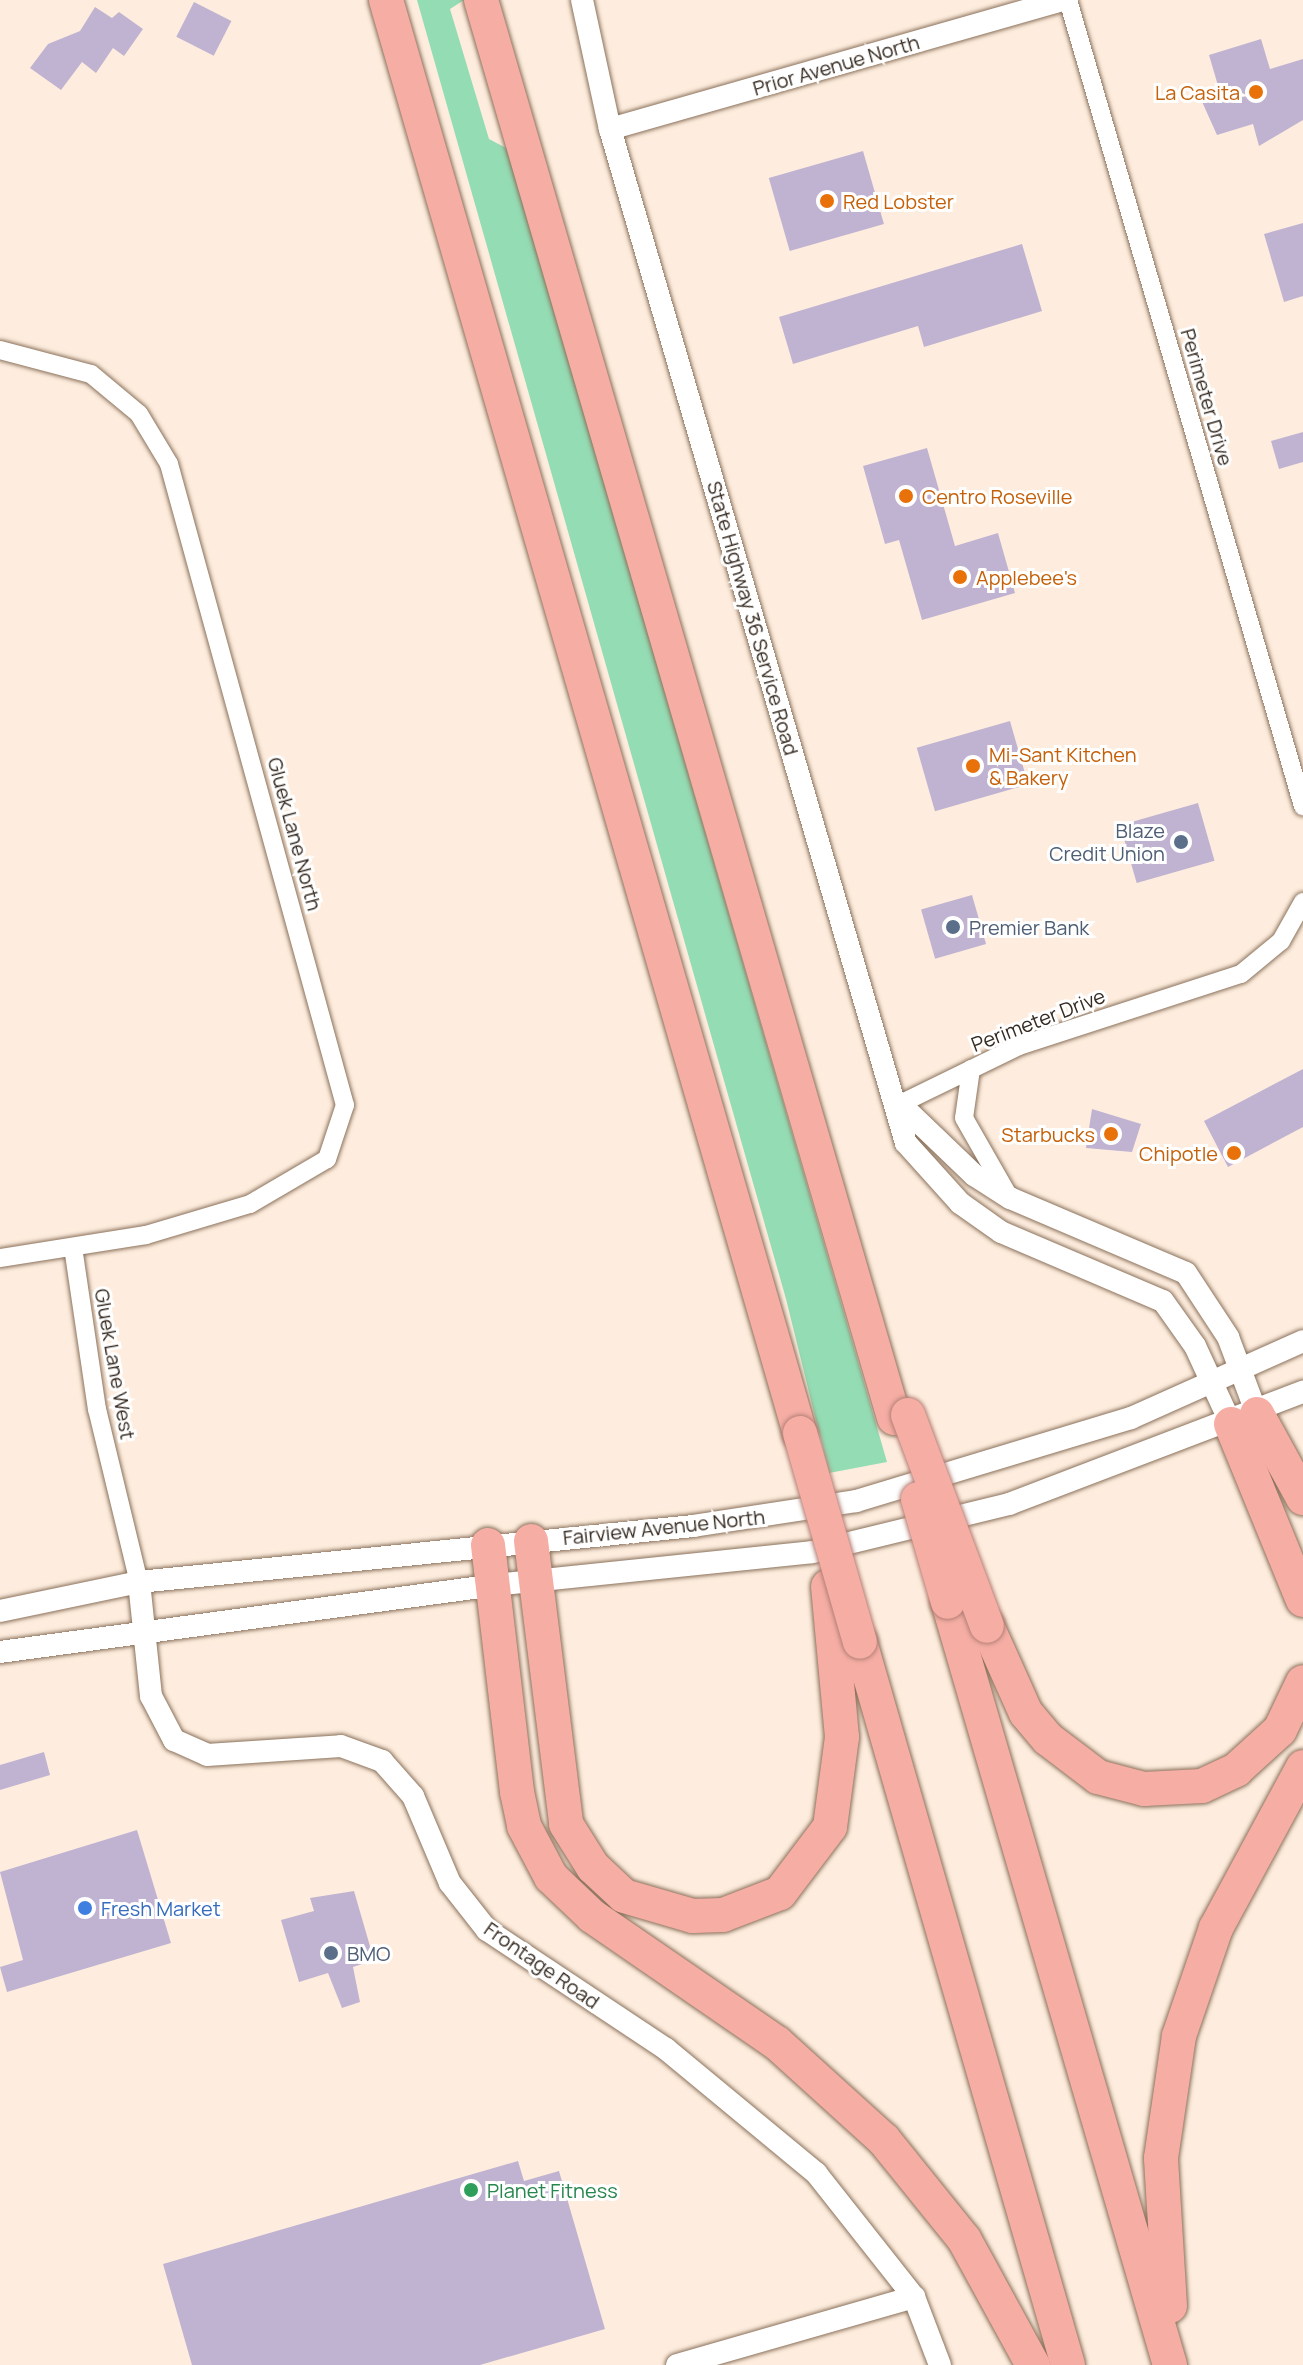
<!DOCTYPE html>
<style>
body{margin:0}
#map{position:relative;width:1303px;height:2365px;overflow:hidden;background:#feedde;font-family:Manrope,sans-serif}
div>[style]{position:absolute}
.green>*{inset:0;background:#94dcb4}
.building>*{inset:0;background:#c0b3d1;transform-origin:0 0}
.roads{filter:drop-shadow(0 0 2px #8a715b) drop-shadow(0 0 2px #8a715b)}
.minor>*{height:18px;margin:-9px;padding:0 9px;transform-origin:9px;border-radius:9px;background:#fff}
.tertiary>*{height:22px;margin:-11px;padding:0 11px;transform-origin:11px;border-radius:11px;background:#fff}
.motorway>*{height:34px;margin:-17px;padding:0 17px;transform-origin:17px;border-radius:17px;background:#f6ada4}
.bridges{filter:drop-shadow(0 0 2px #b38076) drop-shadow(0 0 2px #b38076)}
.motorway-bridge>*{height:34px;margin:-17px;padding:0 17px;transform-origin:17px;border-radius:17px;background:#f6ada4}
.dots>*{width:22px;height:22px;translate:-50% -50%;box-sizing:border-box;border:4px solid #fff;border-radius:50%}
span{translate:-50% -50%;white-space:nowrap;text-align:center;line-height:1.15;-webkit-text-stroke:6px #fff;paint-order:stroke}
.street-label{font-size:20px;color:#362b22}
.food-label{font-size:20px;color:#c56008}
.right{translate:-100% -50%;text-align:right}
.left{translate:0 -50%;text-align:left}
.service-label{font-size:20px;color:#4e5e75}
.shop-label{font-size:20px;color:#366cbe}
.leisure-label{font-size:20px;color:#27864d}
</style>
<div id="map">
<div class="green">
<div style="clip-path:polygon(417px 0,464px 0,450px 9px,489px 139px,508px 149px,887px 1462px,829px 1473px,786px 1299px)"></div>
</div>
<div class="building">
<div style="left:194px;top:2px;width:42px;height:39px;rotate:27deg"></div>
<div style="clip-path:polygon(95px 7px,112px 18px,119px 12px,143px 29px,124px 56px,113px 48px,96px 73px,82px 62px,61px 90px,30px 68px,48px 44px,80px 31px)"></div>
<div style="clip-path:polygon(1261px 39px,1270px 69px,1303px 59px,1303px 120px,1259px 146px,1253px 124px,1217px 135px,1199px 95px,1219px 89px,1209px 55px)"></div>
<div style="left:863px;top:151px;width:76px;height:98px;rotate:74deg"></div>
<div style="clip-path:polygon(1303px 223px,1303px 296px,1284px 302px,1264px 234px)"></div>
<div style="clip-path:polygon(1022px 244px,1042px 311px,924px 347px,918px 326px,793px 364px,779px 317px)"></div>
<div style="clip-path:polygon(1303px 432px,1303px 462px,1279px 469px,1271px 441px)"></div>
<div style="clip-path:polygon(927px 448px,955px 546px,998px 533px,1015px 593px,922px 620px,899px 540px,885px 544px,863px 466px)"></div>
<div style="left:1010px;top:721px;width:66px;height:97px;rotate:74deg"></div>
<div style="left:1198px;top:803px;width:60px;height:81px;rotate:74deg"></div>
<div style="left:972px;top:895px;width:51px;height:53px;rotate:74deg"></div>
<div style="clip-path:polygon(1303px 1069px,1303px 1127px,1228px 1167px,1204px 1121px)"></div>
<div style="clip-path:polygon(1092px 1109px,1141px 1124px,1132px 1152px,1086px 1148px)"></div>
<div style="clip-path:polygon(44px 1752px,50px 1775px,0 1790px,0 1765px)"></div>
<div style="clip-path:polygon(137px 1830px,171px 1943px,7px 1992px,0 1967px,23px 1960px,0 1872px)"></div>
<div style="clip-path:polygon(354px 1891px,374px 1960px,353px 1967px,360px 2002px,342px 2008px,328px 1973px,299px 1982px,281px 1920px,314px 1911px,310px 1898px)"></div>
<div style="clip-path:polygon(518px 2161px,524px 2181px,559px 2171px,605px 2329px,480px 2365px,192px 2365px,163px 2264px)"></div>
</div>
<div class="roads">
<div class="minor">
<div style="left:1068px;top:0;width:840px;rotate:73.75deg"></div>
<div style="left:0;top:350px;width:94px;rotate:14.8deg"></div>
<div style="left:91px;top:374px;width:62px;rotate:39.8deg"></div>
<div style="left:139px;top:414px;width:58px;rotate:59deg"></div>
<div style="left:169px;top:464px;width:665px;rotate:74.65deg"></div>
<div style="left:345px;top:1105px;width:57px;rotate:108.4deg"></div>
<div style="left:327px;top:1159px;width:89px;rotate:149.7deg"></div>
<div style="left:250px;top:1204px;width:109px;rotate:163.4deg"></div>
<div style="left:146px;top:1235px;width:148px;rotate:171deg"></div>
<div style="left:971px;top:1069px;width:49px;rotate:98.1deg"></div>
<div style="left:964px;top:1118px;width:89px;rotate:60.3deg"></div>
<div style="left:900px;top:1104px;width:132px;rotate:-26deg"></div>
<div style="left:1019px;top:1046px;width:233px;rotate:-18deg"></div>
<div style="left:1241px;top:974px;width:52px;rotate:-39.5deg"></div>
<div style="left:1281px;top:941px;width:45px;rotate:-60.6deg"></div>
<div style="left:73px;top:1247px;width:164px;rotate:81.6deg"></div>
<div style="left:97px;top:1409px;width:178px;rotate:76.4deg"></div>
</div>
<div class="tertiary">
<div style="left:582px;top:0;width:132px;rotate:77.8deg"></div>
<div style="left:610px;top:129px;width:1056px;rotate:73.73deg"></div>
<div style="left:906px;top:1143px;width:81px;rotate:48deg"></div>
<div style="left:960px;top:1203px;width:50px;rotate:35.3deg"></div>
<div style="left:1001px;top:1232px;width:176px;rotate:23.1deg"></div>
<div style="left:1163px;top:1301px;width:55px;rotate:54.6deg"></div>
<div style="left:1195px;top:1346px;width:86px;rotate:65.2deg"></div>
<div style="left:610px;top:129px;width:470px;rotate:-15.9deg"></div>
<div style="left:900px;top:1104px;width:103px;rotate:43.8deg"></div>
<div style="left:974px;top:1175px;width:43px;rotate:32.6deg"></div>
<div style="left:1010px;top:1198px;width:191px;rotate:23.1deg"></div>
<div style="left:1186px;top:1273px;width:77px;rotate:56.7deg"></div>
<div style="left:1228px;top:1337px;width:82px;rotate:69.4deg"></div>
<div style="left:139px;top:1582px;width:115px;rotate:84deg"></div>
<div style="left:151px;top:1696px;width:50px;rotate:62.4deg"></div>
<div style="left:174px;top:1740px;width:36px;rotate:24deg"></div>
<div style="left:207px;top:1755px;width:134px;rotate:-3.8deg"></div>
<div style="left:341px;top:1746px;width:44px;rotate:20.1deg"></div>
<div style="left:382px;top:1761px;width:47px;rotate:48.5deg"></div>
<div style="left:413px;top:1796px;width:95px;rotate:67deg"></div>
<div style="left:450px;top:1883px;width:60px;rotate:51.8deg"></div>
<div style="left:487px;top:1930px;width:215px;rotate:33.6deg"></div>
<div style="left:666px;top:2049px;width:195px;rotate:39.6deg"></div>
<div style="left:816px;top:2173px;width:158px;rotate:51.7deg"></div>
<div style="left:914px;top:2297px;width:73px;rotate:69.1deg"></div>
<div style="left:0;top:1611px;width:142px;rotate:-11.8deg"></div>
<div style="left:139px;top:1582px;width:557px;rotate:-5.77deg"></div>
<div style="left:693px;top:1526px;width:165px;rotate:-8.7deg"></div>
<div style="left:856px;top:1501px;width:287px;rotate:-16.8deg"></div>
<div style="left:1131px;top:1418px;width:188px;rotate:-24.1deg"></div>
<div style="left:0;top:1652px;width:499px;rotate:-7.7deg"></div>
<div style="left:494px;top:1585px;width:320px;rotate:-5.9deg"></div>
<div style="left:812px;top:1552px;width:203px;rotate:-13.7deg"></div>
<div style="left:1009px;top:1504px;width:315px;rotate:-20.9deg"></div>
<div style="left:677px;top:2365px;width:247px;rotate:-16deg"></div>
</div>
<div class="motorway">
<div style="left:386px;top:0;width:1492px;rotate:73.89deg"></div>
<div style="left:481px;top:0;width:1477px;rotate:73.76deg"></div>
<div style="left:1257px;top:1414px;width:96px;rotate:61.3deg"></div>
<div style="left:1231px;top:1424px;width:190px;rotate:67.8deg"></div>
<div style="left:531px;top:1541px;width:285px;rotate:82.9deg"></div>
<div style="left:566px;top:1824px;width:51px;rotate:57.9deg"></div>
<div style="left:593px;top:1867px;width:42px;rotate:43.1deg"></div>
<div style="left:624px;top:1896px;width:72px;rotate:16.2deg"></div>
<div style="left:693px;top:1916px;width:30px;rotate:-2deg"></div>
<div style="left:723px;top:1915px;width:61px;rotate:-21.1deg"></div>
<div style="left:780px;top:1893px;width:83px;rotate:-52.9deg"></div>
<div style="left:830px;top:1827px;width:91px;rotate:-82.4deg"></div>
<div style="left:842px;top:1737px;width:151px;rotate:-95.3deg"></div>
<div style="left:488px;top:1545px;width:249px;rotate:83.3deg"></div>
<div style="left:517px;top:1792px;width:35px;rotate:78deg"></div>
<div style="left:524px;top:1826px;width:58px;rotate:62.1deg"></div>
<div style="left:551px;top:1877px;width:57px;rotate:43.6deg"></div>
<div style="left:592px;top:1916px;width:224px;rotate:34.5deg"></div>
<div style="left:777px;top:2043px;width:144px;rotate:42.2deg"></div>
<div style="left:884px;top:2140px;width:127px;rotate:51.1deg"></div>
<div style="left:964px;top:2239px;width:144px;rotate:61.3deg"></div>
<div style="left:948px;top:1602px;width:795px;rotate:73.78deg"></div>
<div style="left:987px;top:1626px;width:95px;rotate:65.9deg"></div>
<div style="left:1026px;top:1713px;width:34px;rotate:50deg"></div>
<div style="left:1048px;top:1739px;width:63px;rotate:37.2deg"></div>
<div style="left:1098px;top:1777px;width:48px;rotate:14.6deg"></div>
<div style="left:1144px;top:1789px;width:58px;rotate:-3deg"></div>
<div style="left:1202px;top:1786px;width:38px;rotate:-25deg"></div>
<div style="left:1236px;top:1770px;width:59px;rotate:-42.3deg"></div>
<div style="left:1280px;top:1730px;width:53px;rotate:-64.4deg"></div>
<div style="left:860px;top:1642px;width:752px;rotate:73.95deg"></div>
<div style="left:1170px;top:2306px;width:148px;rotate:-93.5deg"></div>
<div style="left:1161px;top:2158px;width:123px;rotate:-81.6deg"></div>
<div style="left:1179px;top:2036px;width:114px;rotate:-71.1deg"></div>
<div style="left:1216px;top:1928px;width:183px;rotate:-61.6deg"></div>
</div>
</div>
<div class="bridges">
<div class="motorway-bridge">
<div style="left:908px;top:1415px;width:225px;rotate:69.5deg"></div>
<div style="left:800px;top:1433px;width:217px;rotate:74deg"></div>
<div style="left:918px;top:1499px;width:107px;rotate:73.8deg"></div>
</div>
</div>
<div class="dots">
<div style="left:1256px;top:92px;background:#e8710a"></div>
<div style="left:827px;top:201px;background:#e8710a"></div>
<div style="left:906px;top:496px;background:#e8710a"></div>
<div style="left:960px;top:577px;background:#e8710a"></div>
<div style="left:973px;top:766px;background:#e8710a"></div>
<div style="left:1181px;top:842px;background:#5c6f8a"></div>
<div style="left:953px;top:927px;background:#5c6f8a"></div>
<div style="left:1111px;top:1134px;background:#e8710a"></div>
<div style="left:1234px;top:1153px;background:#e8710a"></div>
<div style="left:85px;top:1908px;background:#3f7fe0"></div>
<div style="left:331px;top:1953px;background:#5c6f8a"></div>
<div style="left:471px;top:2190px;background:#2e9e5b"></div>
</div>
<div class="street-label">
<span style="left:836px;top:65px;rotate:-16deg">Prior Avenue North</span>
<span style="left:1207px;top:397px;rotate:74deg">Perimeter Drive</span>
<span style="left:753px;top:618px;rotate:74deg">State Highway 36 Service Road</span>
<span style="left:295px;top:834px;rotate:75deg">Gluek Lane North</span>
<span style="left:1038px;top:1020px;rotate:-21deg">Perimeter Drive</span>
<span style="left:115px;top:1364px;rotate:80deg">Gluek Lane West</span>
<span style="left:664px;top:1527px;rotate:-6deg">Fairview Avenue North</span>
<span style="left:542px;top:1965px;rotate:35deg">Frontage Road</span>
</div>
<div class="food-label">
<span class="right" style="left:1240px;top:92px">La Casita</span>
<span class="left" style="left:843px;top:201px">Red Lobster</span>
<span class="left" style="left:922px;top:496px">Centro Roseville</span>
<span class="left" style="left:976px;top:577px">Applebee's</span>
<span class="left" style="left:989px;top:766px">Mi-Sant Kitchen<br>&amp; Bakery</span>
<span class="right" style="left:1095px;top:1134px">Starbucks</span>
<span class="right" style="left:1218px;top:1153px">Chipotle</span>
</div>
<div class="service-label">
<span class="right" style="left:1165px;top:842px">Blaze<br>Credit Union</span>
<span class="left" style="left:969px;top:927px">Premier Bank</span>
<span class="left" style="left:347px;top:1953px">BMO</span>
</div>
<div class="shop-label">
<span class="left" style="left:101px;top:1908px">Fresh Market</span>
</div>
<div class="leisure-label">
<span class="left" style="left:487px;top:2190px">Planet Fitness</span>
</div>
</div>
